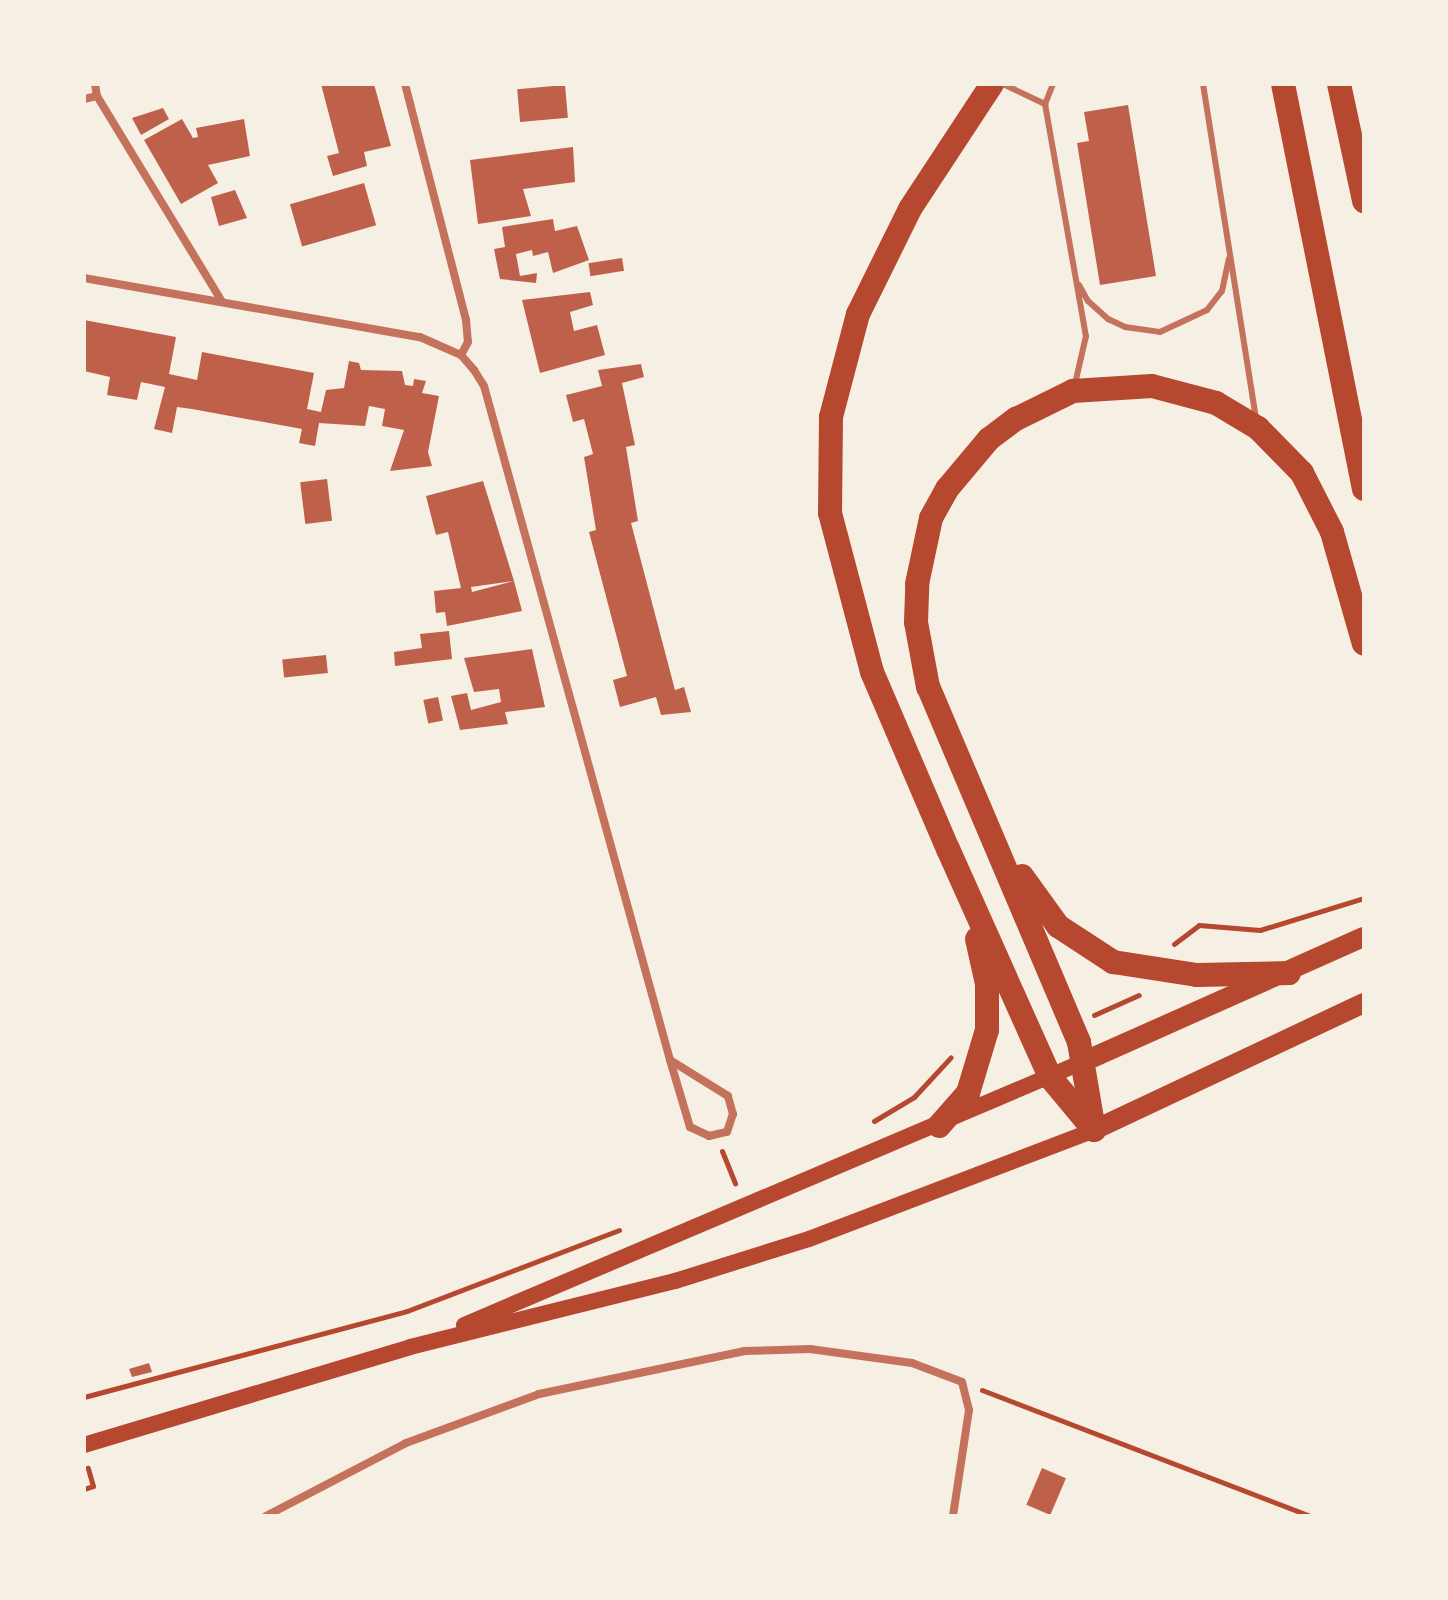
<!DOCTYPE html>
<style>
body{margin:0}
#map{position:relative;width:1448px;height:1600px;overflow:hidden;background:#f6efe4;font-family:Montserrat,sans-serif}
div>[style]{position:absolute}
.building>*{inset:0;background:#bf614a;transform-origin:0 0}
.path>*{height:5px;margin:-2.5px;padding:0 2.5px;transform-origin:2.5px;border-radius:2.5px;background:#b5482f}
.service>*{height:6px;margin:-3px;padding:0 3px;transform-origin:3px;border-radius:3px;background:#c5725c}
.minor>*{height:8px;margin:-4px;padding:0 4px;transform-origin:4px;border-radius:4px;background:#c5725c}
.secondary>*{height:16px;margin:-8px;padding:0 8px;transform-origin:8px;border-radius:8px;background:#b5482f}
.primary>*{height:20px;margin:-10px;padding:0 10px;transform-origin:10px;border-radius:10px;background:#b5482f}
.motorway>*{height:24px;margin:-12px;padding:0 12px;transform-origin:12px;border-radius:12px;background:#b5482f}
span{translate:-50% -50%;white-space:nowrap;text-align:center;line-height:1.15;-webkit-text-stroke:6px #f6efe4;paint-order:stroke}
.frame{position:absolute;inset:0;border:86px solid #f6efe4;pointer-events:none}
</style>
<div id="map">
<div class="building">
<div style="clip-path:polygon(321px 84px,374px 84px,391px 146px,364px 152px,367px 166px,333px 176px,327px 156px,339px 153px)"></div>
<div style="left:565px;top:85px;width:33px;height:48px;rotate:85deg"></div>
<div style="clip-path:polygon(1128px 105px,1156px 276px,1100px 285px,1077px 143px,1089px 141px,1084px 112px)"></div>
<div style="clip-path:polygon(163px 108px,169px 119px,141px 135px,132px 118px)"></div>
<div style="clip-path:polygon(182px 119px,193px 138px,198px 137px,196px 128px,244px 119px,250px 156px,208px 165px,218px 183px,181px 204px,144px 140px)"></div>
<div style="clip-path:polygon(573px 147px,575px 182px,523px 189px,531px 216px,478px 224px,470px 160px)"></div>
<div style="left:364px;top:183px;width:44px;height:77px;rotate:74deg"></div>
<div style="clip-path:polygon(235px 190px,247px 218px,219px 226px,211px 197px)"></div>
<div style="clip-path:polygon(553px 219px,555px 231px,577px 226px,589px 260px,553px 273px,548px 252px,533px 256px,532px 250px,516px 254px,520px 276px,537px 273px,536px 283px,500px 279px,494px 249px,505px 247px,502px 227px)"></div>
<div style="left:622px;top:258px;width:13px;height:34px;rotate:81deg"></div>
<div style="clip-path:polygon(590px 292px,593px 305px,570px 312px,574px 331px,597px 325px,605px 355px,540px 373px,522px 300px)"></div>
<div style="clip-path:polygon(84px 320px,176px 337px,169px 374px,197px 380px,202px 352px,314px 373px,307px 409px,321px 412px,326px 390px,344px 388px,349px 361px,359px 363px,361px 370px,402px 371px,405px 385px,413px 386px,414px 379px,426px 381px,422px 393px,439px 396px,428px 452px,432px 466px,390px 471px,404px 430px,382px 426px,385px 409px,369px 406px,365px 426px,319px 423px,315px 446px,299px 443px,302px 429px,192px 409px,177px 407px,172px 433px,154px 429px,165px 387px,141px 382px,137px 400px,107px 395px,110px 377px,84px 371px)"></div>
<div style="clip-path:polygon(641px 364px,644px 377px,622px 383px,635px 445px,626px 447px,638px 521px,631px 523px,675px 690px,684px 687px,691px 712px,661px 715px,656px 697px,620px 707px,613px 680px,627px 676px,589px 532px,596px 530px,584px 457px,593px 454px,584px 419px,573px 422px,566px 395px,602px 386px,598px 370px)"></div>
<div style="left:327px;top:479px;width:42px;height:27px;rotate:83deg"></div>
<div style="clip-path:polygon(483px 481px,514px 581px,471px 587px,472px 592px,514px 581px,522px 611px,447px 626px,445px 612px,436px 613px,434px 591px,461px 588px,448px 532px,436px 535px,426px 496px)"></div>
<div style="clip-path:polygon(449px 631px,452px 659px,395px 666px,394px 652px,422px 648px,420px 634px)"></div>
<div style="clip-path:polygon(532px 649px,545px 707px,505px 712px,508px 724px,460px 730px,451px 696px,467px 693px,471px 710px,501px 702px,499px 689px,474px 692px,464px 658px)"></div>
<div style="left:326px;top:655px;width:18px;height:44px;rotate:84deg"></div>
<div style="left:438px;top:697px;width:24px;height:15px;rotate:78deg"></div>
<div style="clip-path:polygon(149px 1363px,152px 1372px,132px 1377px,129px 1369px)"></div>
<div style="left:1042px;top:1468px;width:26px;height:40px;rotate:23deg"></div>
</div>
<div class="path">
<div style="left:1174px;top:944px;width:31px;rotate:-37deg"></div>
<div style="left:1199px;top:925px;width:61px;rotate:4.7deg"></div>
<div style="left:1260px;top:930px;width:109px;rotate:-17.1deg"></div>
<div style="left:1094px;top:1015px;width:49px;rotate:-24deg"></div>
<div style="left:874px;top:1121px;width:47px;rotate:-31deg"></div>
<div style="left:914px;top:1097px;width:54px;rotate:-47.2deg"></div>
<div style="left:722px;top:1151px;width:35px;rotate:68deg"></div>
<div style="left:982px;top:1390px;width:351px;rotate:21deg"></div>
<div style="left:84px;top:1397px;width:334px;rotate:-14.9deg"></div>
<div style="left:407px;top:1311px;width:227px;rotate:-20.9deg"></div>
<div style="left:84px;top:1489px;width:9px;rotate:-18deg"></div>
<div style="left:93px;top:1486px;width:19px;rotate:-106deg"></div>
</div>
<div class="service">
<div style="left:1003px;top:84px;width:47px;rotate:25.5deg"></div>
<div style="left:1045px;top:104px;width:236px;rotate:80deg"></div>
<div style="left:1086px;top:336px;width:49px;rotate:102.9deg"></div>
<div style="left:1203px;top:84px;width:340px;rotate:81deg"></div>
<div style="left:1045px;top:104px;width:22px;rotate:-68deg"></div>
<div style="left:1079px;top:285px;width:18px;rotate:61deg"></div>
<div style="left:1088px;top:301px;width:27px;rotate:42deg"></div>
<div style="left:1108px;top:319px;width:19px;rotate:25deg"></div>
<div style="left:1125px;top:327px;width:35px;rotate:8deg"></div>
<div style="left:1160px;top:332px;width:52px;rotate:-25.1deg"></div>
<div style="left:1207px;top:310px;width:24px;rotate:-52deg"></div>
<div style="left:1222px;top:291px;width:33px;rotate:-78deg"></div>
</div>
<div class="minor">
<div style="left:95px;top:84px;width:12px;rotate:81deg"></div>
<div style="left:405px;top:84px;width:244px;rotate:75.5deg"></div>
<div style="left:466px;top:320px;width:22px;rotate:85deg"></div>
<div style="left:468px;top:342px;width:15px;rotate:118deg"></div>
<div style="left:84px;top:99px;width:13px;rotate:-13deg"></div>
<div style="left:97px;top:96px;width:239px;rotate:58.7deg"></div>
<div style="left:84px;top:278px;width:341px;rotate:10deg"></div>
<div style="left:420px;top:337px;width:45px;rotate:23.7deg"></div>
<div style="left:461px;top:355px;width:20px;rotate:49deg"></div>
<div style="left:474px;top:370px;width:19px;rotate:58deg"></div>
<div style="left:484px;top:386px;width:699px;rotate:74.57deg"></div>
<div style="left:670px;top:1060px;width:70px;rotate:73.4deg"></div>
<div style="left:690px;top:1127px;width:21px;rotate:25deg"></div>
<div style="left:709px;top:1136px;width:18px;rotate:-13deg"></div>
<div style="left:727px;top:1132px;width:19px;rotate:-72deg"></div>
<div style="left:733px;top:1114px;width:19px;rotate:-106deg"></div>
<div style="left:728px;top:1096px;width:68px;rotate:-148.2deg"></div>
<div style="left:266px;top:1516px;width:158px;rotate:-27.5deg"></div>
<div style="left:406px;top:1443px;width:142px;rotate:-20.2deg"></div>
<div style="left:539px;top:1394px;width:209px;rotate:-11.8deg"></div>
<div style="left:744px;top:1351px;width:66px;rotate:-1.7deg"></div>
<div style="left:810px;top:1349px;width:103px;rotate:7.8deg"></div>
<div style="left:912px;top:1363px;width:53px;rotate:20.8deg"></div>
<div style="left:962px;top:1382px;width:29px;rotate:76deg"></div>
<div style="left:969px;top:1410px;width:107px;rotate:98.6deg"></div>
</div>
<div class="secondary">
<div style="left:464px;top:1325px;width:675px;rotate:-23.03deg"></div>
<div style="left:84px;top:1445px;width:340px;rotate:-16.7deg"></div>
<div style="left:410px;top:1347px;width:273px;rotate:-14deg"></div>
<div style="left:675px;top:1281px;width:140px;rotate:-17.4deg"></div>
<div style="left:809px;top:1239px;width:305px;rotate:-20.9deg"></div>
</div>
<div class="primary">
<div style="left:1085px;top:1061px;width:305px;rotate:-24deg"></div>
<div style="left:1094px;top:1130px;width:298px;rotate:-25.2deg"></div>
</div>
<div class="motorway">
<div style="left:992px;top:84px;width:149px;rotate:123.3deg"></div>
<div style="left:910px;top:209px;width:117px;rotate:116.3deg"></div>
<div style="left:858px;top:314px;width:106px;rotate:104.7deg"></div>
<div style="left:831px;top:417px;width:96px;rotate:90.6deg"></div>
<div style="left:830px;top:513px;width:164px;rotate:75.2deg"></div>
<div style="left:872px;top:672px;width:193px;rotate:66.8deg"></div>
<div style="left:948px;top:849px;width:250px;rotate:65.9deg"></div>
<div style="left:1050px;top:1077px;width:69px;rotate:50.3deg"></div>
<div style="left:1283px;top:84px;width:413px;rotate:78.7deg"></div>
<div style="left:1339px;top:84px;width:120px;rotate:77.9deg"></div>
<div style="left:1022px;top:876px;width:62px;rotate:54.2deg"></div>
<div style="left:1058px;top:926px;width:66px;rotate:33.2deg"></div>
<div style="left:1113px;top:962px;width:85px;rotate:8.8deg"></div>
<div style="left:1197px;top:975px;width:92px;rotate:-1.2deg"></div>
<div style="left:939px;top:1126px;width:44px;rotate:-48.7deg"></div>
<div style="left:968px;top:1093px;width:66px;rotate:-73.2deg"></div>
<div style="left:987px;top:1030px;width:46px;rotate:-90deg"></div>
<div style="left:987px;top:984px;width:46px;rotate:-102.5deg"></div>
<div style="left:1094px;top:1130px;width:89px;rotate:-99.7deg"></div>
<div style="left:1079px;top:1042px;width:386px;rotate:-113deg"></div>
<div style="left:928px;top:687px;width:66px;rotate:-100.5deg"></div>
<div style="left:916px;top:622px;width:38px;rotate:-88deg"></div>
<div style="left:917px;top:584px;width:67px;rotate:-78deg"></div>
<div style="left:931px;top:518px;width:33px;rotate:-61deg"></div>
<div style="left:947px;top:489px;width:65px;rotate:-50deg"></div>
<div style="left:989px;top:439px;width:34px;rotate:-37deg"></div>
<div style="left:1016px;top:419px;width:64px;rotate:-26.2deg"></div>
<div style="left:1073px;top:391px;width:79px;rotate:-3.6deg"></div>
<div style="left:1152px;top:386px;width:66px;rotate:14.9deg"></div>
<div style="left:1216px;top:403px;width:49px;rotate:30.8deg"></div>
<div style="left:1258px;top:428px;width:63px;rotate:45.6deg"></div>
<div style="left:1302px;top:473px;width:66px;rotate:63deg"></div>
<div style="left:1332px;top:532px;width:116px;rotate:74.1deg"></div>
</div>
<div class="frame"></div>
</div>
